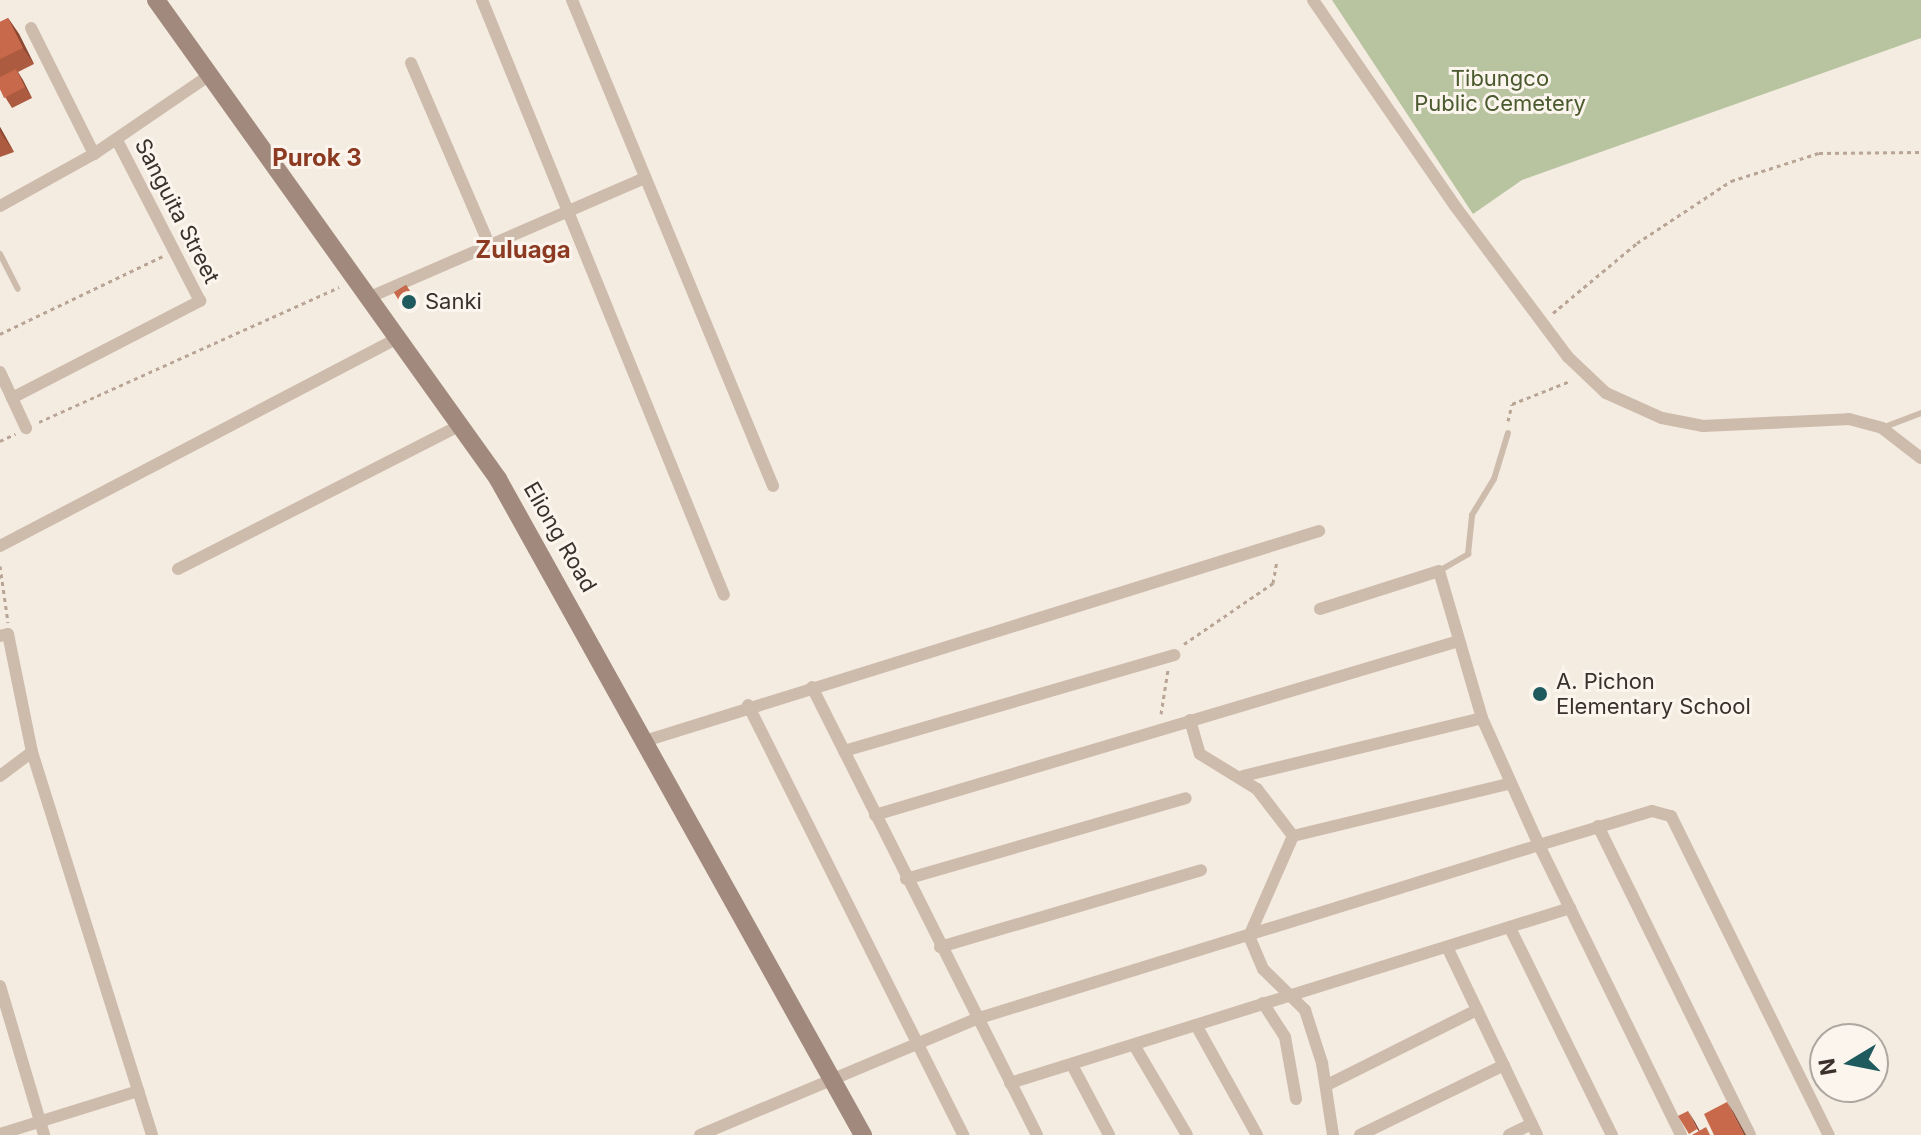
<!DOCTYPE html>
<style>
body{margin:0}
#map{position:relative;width:1921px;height:1135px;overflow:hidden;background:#f4ebe1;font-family:Inter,sans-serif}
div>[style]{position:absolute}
.green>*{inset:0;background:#b8c4a0}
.path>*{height:3px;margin-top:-1.5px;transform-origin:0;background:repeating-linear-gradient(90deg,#b9a596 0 4px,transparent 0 8px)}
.service>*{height:6px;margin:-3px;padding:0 3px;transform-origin:3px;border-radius:3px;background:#cdbbac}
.minor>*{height:12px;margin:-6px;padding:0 6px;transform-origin:6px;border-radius:6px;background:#cdbbac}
.secondary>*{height:18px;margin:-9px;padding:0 9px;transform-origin:9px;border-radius:9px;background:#a18a7d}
.wall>*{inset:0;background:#ac5a40;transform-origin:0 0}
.shaded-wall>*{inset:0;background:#8c4a34}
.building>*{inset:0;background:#c8694b;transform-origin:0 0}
.dots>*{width:22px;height:22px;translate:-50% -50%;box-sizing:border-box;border:4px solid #fbf5ee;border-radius:50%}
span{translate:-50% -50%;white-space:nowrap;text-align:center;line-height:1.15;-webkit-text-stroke:6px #fbf5ee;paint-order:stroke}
.park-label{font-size:22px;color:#4a5a2e}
.street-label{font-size:22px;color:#3b302b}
.poi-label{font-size:22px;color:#3b302b}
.left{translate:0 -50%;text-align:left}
.neighbourhood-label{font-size:24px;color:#8c3b22;font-weight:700}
.north{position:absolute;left:1809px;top:1023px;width:80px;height:80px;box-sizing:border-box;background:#fbf5ee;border:2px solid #aea6a0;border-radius:50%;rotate:260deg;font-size:22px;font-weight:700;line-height:32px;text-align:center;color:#3b302b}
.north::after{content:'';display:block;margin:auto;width:28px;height:36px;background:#1f5a5e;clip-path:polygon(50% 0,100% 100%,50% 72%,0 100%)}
</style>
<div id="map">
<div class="green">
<div style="clip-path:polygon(1332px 0,1921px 0,1921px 38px,1522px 180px,1473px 214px)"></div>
</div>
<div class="path">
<div style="left:1553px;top:313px;width:109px;rotate:-39.8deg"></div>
<div style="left:1637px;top:243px;width:113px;rotate:-33.4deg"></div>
<div style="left:1731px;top:181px;width:92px;rotate:-17.7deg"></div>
<div style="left:1819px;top:153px;width:102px;rotate:-0.6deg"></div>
<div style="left:0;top:334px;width:181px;rotate:-25.6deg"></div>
<div style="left:1508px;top:421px;width:17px;rotate:-77deg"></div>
<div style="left:1512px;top:404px;width:62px;rotate:-21.6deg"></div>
<div style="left:39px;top:422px;width:329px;rotate:-24.2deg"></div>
<div style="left:0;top:441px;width:17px;rotate:-25deg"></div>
<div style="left:0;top:566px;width:57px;rotate:81.9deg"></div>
<div style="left:1184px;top:644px;width:108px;rotate:-34.4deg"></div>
<div style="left:1273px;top:583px;width:23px;rotate:-80deg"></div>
<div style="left:1161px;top:714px;width:45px;rotate:-81deg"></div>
</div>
<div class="service">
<div style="left:0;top:254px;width:39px;rotate:63deg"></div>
<div style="left:1882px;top:428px;width:42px;rotate:-21deg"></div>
<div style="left:1439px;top:571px;width:34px;rotate:-30deg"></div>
<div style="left:1468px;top:554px;width:39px;rotate:-84deg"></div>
<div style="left:1472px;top:515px;width:42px;rotate:-58.6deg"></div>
<div style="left:1494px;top:479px;width:48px;rotate:-73.1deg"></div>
</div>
<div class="minor">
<div style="left:482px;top:0;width:642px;rotate:67.87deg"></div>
<div style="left:572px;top:0;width:526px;rotate:67.53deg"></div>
<div style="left:1313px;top:0;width:250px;rotate:55.4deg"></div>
<div style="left:1455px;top:206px;width:189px;rotate:53.2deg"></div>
<div style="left:1568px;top:357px;width:52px;rotate:43.5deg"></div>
<div style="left:1606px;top:393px;width:61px;rotate:24.1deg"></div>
<div style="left:1662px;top:418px;width:42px;rotate:11deg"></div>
<div style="left:1703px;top:426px;width:146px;rotate:-2.7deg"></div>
<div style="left:1849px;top:419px;width:34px;rotate:15deg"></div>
<div style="left:1882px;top:428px;width:49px;rotate:37.6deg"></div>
<div style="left:31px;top:28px;width:141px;rotate:63.4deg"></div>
<div style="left:411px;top:63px;width:195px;rotate:66.7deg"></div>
<div style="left:0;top:206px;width:107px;rotate:-29deg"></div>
<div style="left:94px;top:154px;width:140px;rotate:-34.3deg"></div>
<div style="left:370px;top:297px;width:300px;rotate:-23.4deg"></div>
<div style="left:0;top:372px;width:62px;rotate:65.1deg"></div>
<div style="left:12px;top:398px;width:212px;rotate:-27.3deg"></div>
<div style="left:200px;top:301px;width:181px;rotate:-117.3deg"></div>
<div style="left:0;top:546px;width:450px;rotate:-27.6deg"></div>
<div style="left:178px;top:569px;width:318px;rotate:-27deg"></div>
<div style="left:0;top:636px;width:8px;rotate:-14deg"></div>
<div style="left:8px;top:634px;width:120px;rotate:78.5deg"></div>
<div style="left:32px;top:752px;width:401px;rotate:72.6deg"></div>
<div style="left:812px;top:687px;width:501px;rotate:63.33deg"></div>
<div style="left:748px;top:705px;width:481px;rotate:63.4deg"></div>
<div style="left:1190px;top:720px;width:35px;rotate:74deg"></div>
<div style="left:1200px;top:754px;width:67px;rotate:31.6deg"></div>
<div style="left:1257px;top:789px;width:59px;rotate:52.5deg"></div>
<div style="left:1293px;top:836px;width:109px;rotate:113.7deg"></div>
<div style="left:1249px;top:936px;width:36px;rotate:67deg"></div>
<div style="left:1263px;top:969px;width:59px;rotate:44.3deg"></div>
<div style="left:1305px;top:1010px;width:56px;rotate:72.2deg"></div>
<div style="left:1322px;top:1063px;width:73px;rotate:81.3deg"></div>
<div style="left:648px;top:740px;width:703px;rotate:-17.3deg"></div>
<div style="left:844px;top:751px;width:344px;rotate:-16.2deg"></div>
<div style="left:0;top:776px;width:40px;rotate:-37deg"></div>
<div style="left:1243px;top:776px;width:246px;rotate:-13.6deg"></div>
<div style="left:875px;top:815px;width:609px;rotate:-16.59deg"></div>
<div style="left:1598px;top:826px;width:344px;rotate:63.8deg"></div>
<div style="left:1293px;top:836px;width:221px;rotate:-13.6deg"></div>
<div style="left:906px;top:879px;width:291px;rotate:-16.1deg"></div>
<div style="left:1510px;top:928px;width:231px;rotate:63.8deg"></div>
<div style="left:940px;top:947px;width:272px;rotate:-16.4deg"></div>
<div style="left:1448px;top:949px;width:206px;rotate:64.4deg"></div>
<div style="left:0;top:986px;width:155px;rotate:73.5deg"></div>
<div style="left:1263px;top:1003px;width:40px;rotate:57.1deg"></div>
<div style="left:1285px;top:1037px;width:63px;rotate:79.9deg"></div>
<div style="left:1196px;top:1025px;width:126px;rotate:61deg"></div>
<div style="left:1134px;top:1045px;width:104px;rotate:59.5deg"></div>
<div style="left:1072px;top:1065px;width:79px;rotate:62.1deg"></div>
<div style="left:1010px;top:1083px;width:587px;rotate:-17.35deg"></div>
<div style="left:1327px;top:1085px;width:168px;rotate:-26.6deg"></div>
<div style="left:0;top:1134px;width:145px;rotate:-17.3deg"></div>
<div style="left:700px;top:1135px;width:299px;rotate:-22.8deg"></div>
<div style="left:976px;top:1019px;width:589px;rotate:-17.17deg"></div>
<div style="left:1539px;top:845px;width:139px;rotate:-114.2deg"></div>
<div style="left:1482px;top:718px;width:153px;rotate:-106.3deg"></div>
<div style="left:1439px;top:571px;width:125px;rotate:162.3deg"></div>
<div style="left:1360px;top:1135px;width:160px;rotate:-25.9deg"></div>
<div style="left:1509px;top:1135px;width:25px;rotate:-26deg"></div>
<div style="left:1681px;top:1135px;width:323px;rotate:-116.1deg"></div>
<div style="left:1539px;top:845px;width:118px;rotate:-16.7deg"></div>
<div style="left:1652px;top:811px;width:20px;rotate:15deg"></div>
<div style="left:1671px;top:816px;width:356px;rotate:63.7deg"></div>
</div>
<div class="secondary">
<div style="left:156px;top:0;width:589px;rotate:54.47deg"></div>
<div style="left:498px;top:479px;width:751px;rotate:60.91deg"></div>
</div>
<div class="wall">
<div style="clip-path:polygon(8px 18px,19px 34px,34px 64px,18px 72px,32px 98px,12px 108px,0 89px,0 22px)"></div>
<div style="clip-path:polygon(0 127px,14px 152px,0 157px)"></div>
<div style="left:406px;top:285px;width:24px;height:14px;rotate:57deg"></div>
</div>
<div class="shaded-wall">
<div style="clip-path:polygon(8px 18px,19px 34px,34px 64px,23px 48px)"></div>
<div style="clip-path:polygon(16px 69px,23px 80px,32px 98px,25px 87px)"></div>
<div style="clip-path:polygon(0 127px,14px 152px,3px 136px,0 131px)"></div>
<div style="clip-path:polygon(1727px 1102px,1734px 1113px,1746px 1135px,1744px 1135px)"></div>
<div style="clip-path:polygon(1688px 1111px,1695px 1122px,1702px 1135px,1697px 1129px)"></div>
</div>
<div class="building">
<div style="clip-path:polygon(8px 18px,23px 48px,0 59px,0 22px)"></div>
<div style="clip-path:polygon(16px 69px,25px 87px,4px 98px,0 89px,0 77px)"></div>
<div style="left:406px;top:285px;width:17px;height:14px;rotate:59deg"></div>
<div style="clip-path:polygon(1727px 1102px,1744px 1135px,1714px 1135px,1704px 1114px)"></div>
<div style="clip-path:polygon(1688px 1111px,1697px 1129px,1689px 1134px,1678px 1116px)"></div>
<div style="clip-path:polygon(1706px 1127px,1710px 1135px,1692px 1135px)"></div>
</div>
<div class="dots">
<div style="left:409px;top:302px;background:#1f5a5e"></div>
<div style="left:1540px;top:694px;background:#1f5a5e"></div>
</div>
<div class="park-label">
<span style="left:1500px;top:91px">Tibungco<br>Public Cemetery</span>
</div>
<div class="street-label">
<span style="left:177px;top:211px;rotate:63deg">Sanguita Street</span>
<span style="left:560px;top:537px;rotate:60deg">Eliong Road</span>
</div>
<div class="poi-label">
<span class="left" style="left:425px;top:302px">Sanki</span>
<span class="left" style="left:1556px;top:694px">A. Pichon<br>Elementary School</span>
</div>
<div class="neighbourhood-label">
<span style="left:317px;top:158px">Purok 3</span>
<span style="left:523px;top:250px">Zuluaga</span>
</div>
<div class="north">N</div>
</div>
